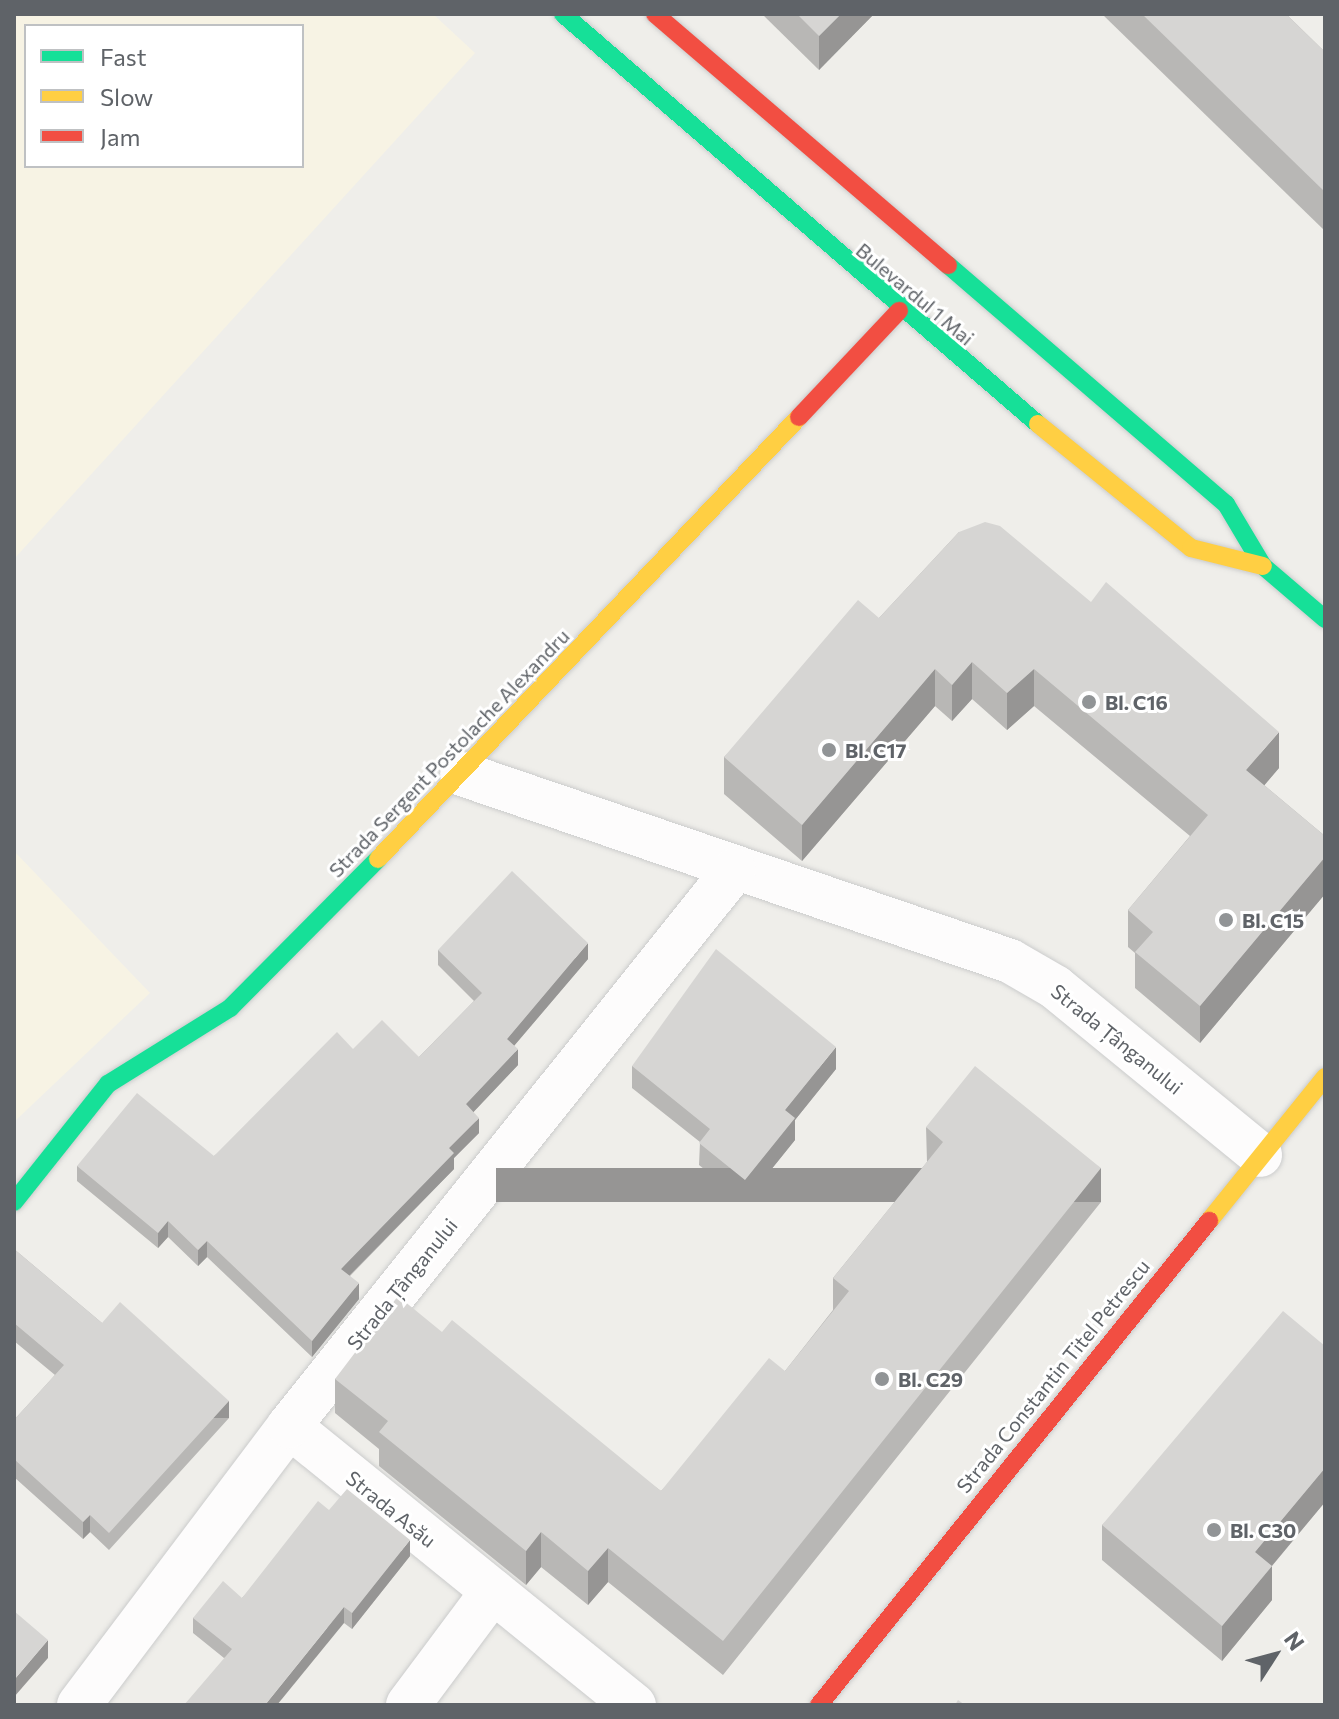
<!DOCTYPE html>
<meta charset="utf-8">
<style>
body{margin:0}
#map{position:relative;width:1339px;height:1719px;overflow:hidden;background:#efeeea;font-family:Commissioner,sans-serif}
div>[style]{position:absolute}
.commercial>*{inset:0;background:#f7f3e4}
.roads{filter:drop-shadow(0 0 2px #cbcccc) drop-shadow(0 0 2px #cbcccc)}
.street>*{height:44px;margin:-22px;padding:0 22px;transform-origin:22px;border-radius:22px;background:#fdfcfc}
.fast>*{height:18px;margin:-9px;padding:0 9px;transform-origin:9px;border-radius:9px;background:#16e098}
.slow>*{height:18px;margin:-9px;padding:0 9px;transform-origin:9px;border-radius:9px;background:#ffcf43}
.jam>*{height:18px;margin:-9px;padding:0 9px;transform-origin:9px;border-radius:9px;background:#f24e42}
.wall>*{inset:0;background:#b8b7b5}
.shaded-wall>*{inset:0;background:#969594;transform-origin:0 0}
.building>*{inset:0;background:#d6d5d3}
.dots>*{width:22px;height:22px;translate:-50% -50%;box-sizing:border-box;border:4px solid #fff;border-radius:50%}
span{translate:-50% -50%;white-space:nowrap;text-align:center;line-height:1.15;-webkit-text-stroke:6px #fff;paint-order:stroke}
.street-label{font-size:20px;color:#5f6368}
.poi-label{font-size:20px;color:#5f6368;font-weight:700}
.left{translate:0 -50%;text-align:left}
.frame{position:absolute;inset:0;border:16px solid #5f6368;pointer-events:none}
.legend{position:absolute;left:24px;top:24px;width:280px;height:144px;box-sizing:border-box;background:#fff;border:2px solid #bfc1c3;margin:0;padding:10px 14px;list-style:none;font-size:24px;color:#5f6368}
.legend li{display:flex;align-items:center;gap:16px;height:40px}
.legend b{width:40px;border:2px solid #bfc1c3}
.north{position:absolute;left:1235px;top:1615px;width:80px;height:80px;-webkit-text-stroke:6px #fff;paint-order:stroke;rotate:54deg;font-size:22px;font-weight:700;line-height:32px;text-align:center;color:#5f6368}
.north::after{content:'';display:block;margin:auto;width:28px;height:36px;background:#5f6368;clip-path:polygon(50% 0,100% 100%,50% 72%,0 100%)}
</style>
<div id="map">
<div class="commercial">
<div style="clip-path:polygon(evenodd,14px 14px,433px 14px,475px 53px,14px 559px,14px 14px,26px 26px,302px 26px,302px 166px,26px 166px,26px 26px)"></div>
<div style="clip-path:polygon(14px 851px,150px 993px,14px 1122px)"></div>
</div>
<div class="roads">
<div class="street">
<div style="left:462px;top:774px;width:579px;rotate:18.84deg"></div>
<div style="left:1010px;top:961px;width:52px;rotate:30deg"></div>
<div style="left:1055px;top:987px;width:265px;rotate:39.3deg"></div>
<div style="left:289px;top:1426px;width:444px;rotate:39deg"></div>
<div style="left:79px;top:1705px;width:349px;rotate:-53deg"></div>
<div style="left:289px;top:1426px;width:712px;rotate:-51.33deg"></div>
<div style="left:408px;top:1705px;width:142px;rotate:-53.3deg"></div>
</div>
<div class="fast">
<div style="left:563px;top:14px;width:627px;rotate:40.8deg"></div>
<div style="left:948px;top:265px;width:367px;rotate:40.7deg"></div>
<div style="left:1226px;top:504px;width:72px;rotate:59.2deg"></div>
<div style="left:1263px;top:566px;width:82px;rotate:40.5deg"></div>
<div style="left:14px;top:1202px;width:151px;rotate:-51.5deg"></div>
<div style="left:108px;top:1084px;width:144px;rotate:-31.9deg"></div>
<div style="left:230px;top:1008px;width:210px;rotate:-45.2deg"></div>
</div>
<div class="slow">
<div style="left:1038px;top:424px;width:197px;rotate:39deg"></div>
<div style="left:1191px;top:548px;width:74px;rotate:14deg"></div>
<div style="left:378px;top:859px;width:610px;rotate:-46.39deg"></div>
<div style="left:1209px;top:1221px;width:185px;rotate:-51.1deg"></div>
</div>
<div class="jam">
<div style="left:655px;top:14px;width:386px;rotate:40.6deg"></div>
<div style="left:799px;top:417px;width:146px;rotate:-46.7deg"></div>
<div style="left:819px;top:1705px;width:622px;rotate:-51.14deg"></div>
</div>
</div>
<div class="wall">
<div style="clip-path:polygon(762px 14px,874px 14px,819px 70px)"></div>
<div style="clip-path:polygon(1102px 14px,1286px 14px,1325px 52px,1325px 231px)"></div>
<div style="clip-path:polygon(959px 532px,1279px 768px,1264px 785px,1325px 836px,1325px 894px,1200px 1043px,1135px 988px,1135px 953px,1128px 947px,1128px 910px,1190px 836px,1034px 706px,1007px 730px,972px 699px,952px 721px,935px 706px,802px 861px,724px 794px,724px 757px,879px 618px)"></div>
<div style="clip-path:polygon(438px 950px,588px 959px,514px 1046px,518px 1065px,473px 1112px,479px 1133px,454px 1158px,454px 1169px,350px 1276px,359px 1299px,312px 1357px,207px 1257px,198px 1266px,168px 1237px,158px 1248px,77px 1181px,77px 1166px,214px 1156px,353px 1049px,419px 1057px,474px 1001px,438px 965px)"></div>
<div style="clip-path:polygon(632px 1066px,836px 1069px,795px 1120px,795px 1140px,745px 1202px,699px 1165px,700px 1142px,632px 1088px)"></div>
<div style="clip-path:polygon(926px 1127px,1101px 1202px,723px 1675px,608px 1582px,588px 1605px,541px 1567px,526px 1585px,379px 1466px,379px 1449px,335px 1413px,335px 1379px,442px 1332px,661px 1491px,785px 1371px,833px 1310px,833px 1278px,927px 1162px)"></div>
<div style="clip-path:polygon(14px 1249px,102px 1323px,229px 1418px,109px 1550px,90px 1532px,83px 1539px,14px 1477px,14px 1420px,55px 1375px,14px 1341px)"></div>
<div style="clip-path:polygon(1325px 1346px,1325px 1502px,1272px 1566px,1272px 1600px,1222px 1661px,1102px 1560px,1102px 1525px)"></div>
<div style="clip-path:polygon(329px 1510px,410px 1556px,352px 1629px,344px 1623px,224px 1658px,193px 1633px,193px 1618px,242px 1598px)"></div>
</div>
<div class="shaded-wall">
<div style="clip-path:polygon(841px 14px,874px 14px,819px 70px,819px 36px)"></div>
<div style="clip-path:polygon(972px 662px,972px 699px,952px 721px,952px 685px)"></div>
<div style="clip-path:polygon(935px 669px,935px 706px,802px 861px,802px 825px)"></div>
<div style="clip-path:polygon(1034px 669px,1034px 706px,1007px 730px,1007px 693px)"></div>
<div style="clip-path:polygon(1279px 732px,1279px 768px,1246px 807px,1246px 770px)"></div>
<div style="clip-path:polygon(1325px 857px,1325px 894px,1200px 1043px,1200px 1006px)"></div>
<div style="clip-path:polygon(588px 943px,588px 959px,507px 1054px,507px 1039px)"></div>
<div style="clip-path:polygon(836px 1047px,836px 1069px,795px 1120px,795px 1140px,745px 1202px,745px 1180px,785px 1110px)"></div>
<div style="clip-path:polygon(518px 1049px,518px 1065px,466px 1120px,466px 1104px)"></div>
<div style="clip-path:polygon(479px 1118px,479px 1133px,454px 1158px,454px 1169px,341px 1284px,341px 1269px,449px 1148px)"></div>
<div style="left:1101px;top:1168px;width:34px;height:605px;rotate:90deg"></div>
<div style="clip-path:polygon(168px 1221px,168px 1237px,158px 1248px,158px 1233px)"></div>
<div style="clip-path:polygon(207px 1241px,207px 1257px,198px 1266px,198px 1250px)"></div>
<div style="clip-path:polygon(359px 1283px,359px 1299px,312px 1357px,312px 1341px)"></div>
<div style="left:229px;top:1401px;width:17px;height:178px;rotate:90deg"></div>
<div style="clip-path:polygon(1325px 1468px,1325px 1502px,1255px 1586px,1255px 1552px)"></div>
<div style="clip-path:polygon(90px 1515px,90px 1532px,83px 1539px,83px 1522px)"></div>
<div style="clip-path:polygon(541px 1532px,541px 1567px,526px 1585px,526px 1551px)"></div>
<div style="clip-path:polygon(410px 1540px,410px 1556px,352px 1629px,352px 1613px)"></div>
<div style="clip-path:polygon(608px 1548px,608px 1582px,588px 1605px,588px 1571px)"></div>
<div style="clip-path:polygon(1272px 1566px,1272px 1600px,1222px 1661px,1222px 1626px)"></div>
<div style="clip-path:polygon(344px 1607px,344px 1623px,277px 1705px,265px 1705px)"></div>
<div style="clip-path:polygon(48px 1640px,48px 1658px,14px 1697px,14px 1680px)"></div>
</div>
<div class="building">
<div style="clip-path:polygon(797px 14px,841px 14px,819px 36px)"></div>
<div style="clip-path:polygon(1142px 14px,1286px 14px,1325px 52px,1325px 192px)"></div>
<div style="clip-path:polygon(985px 522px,1000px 526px,1091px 602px,1106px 582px,1279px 732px,1246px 770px,1325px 836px,1325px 857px,1200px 1006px,1135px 952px,1153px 932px,1128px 910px,1208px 815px,1034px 669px,1007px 693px,972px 662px,952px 685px,935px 669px,802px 825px,724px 757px,858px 600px,879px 618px,959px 532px)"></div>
<div style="clip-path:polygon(512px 871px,588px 943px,507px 1039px,518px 1049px,466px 1104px,479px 1118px,449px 1148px,454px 1153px,341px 1269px,359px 1283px,312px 1341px,207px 1241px,198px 1250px,168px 1221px,158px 1233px,77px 1166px,137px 1093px,214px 1156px,337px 1032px,353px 1049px,382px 1020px,419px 1057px,482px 993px,438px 950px)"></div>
<div style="clip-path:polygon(716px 949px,836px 1047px,785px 1110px,795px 1118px,745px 1180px,699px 1143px,710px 1129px,632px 1066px)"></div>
<div style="clip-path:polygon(975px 1066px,1101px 1168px,723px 1641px,608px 1548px,588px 1571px,541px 1532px,526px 1551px,379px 1432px,388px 1421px,335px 1379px,398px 1296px,442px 1332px,452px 1320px,661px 1491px,769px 1358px,785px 1371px,849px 1291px,833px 1278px,943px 1142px,926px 1127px)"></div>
<div style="clip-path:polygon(14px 1249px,102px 1323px,120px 1302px,229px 1401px,109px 1533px,90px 1515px,83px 1522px,14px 1459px,14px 1420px,64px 1365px,14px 1323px)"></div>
<div style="clip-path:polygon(1283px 1311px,1325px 1346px,1325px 1468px,1255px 1552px,1272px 1566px,1222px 1626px,1102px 1525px)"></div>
<div style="clip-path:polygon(347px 1489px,410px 1540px,352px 1613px,344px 1607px,265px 1705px,184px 1705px,232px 1649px,193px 1618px,223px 1581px,242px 1598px,318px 1501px,329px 1510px)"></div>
<div style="clip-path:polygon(14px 1611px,48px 1640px,14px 1680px)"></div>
<div style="clip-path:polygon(958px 1700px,965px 1705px,955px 1705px)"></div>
</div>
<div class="dots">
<div style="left:1089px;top:702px;background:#919496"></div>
<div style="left:829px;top:750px;background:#919496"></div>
<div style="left:1226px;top:920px;background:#919496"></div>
<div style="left:882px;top:1379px;background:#919496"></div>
<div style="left:1214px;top:1530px;background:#919496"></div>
</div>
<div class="street-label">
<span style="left:915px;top:294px;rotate:40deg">Bulevardul 1 Mai</span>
<span style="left:449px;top:753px;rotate:-46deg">Strada Sergent Postolache Alexandru</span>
<span style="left:1117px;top:1039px;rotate:39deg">Strada Țânganului</span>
<span style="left:402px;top:1284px;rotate:-51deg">Strada Țânganului</span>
<span style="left:1053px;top:1376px;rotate:-51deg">Strada Constantin Titel Petrescu</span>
<span style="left:391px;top:1509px;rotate:39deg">Strada Asău</span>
</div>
<div class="poi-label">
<span class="left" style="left:1105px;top:702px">Bl. C16</span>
<span class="left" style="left:845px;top:750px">Bl. C17</span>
<span class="left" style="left:1242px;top:920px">Bl. C15</span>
<span class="left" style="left:898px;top:1379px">Bl. C29</span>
<span class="left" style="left:1230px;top:1530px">Bl. C30</span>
</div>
<div class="frame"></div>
<ul class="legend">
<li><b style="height:10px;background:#16e098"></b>Fast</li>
<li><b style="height:10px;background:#ffcf43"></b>Slow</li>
<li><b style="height:10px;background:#f24e42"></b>Jam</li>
</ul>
<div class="north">N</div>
</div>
